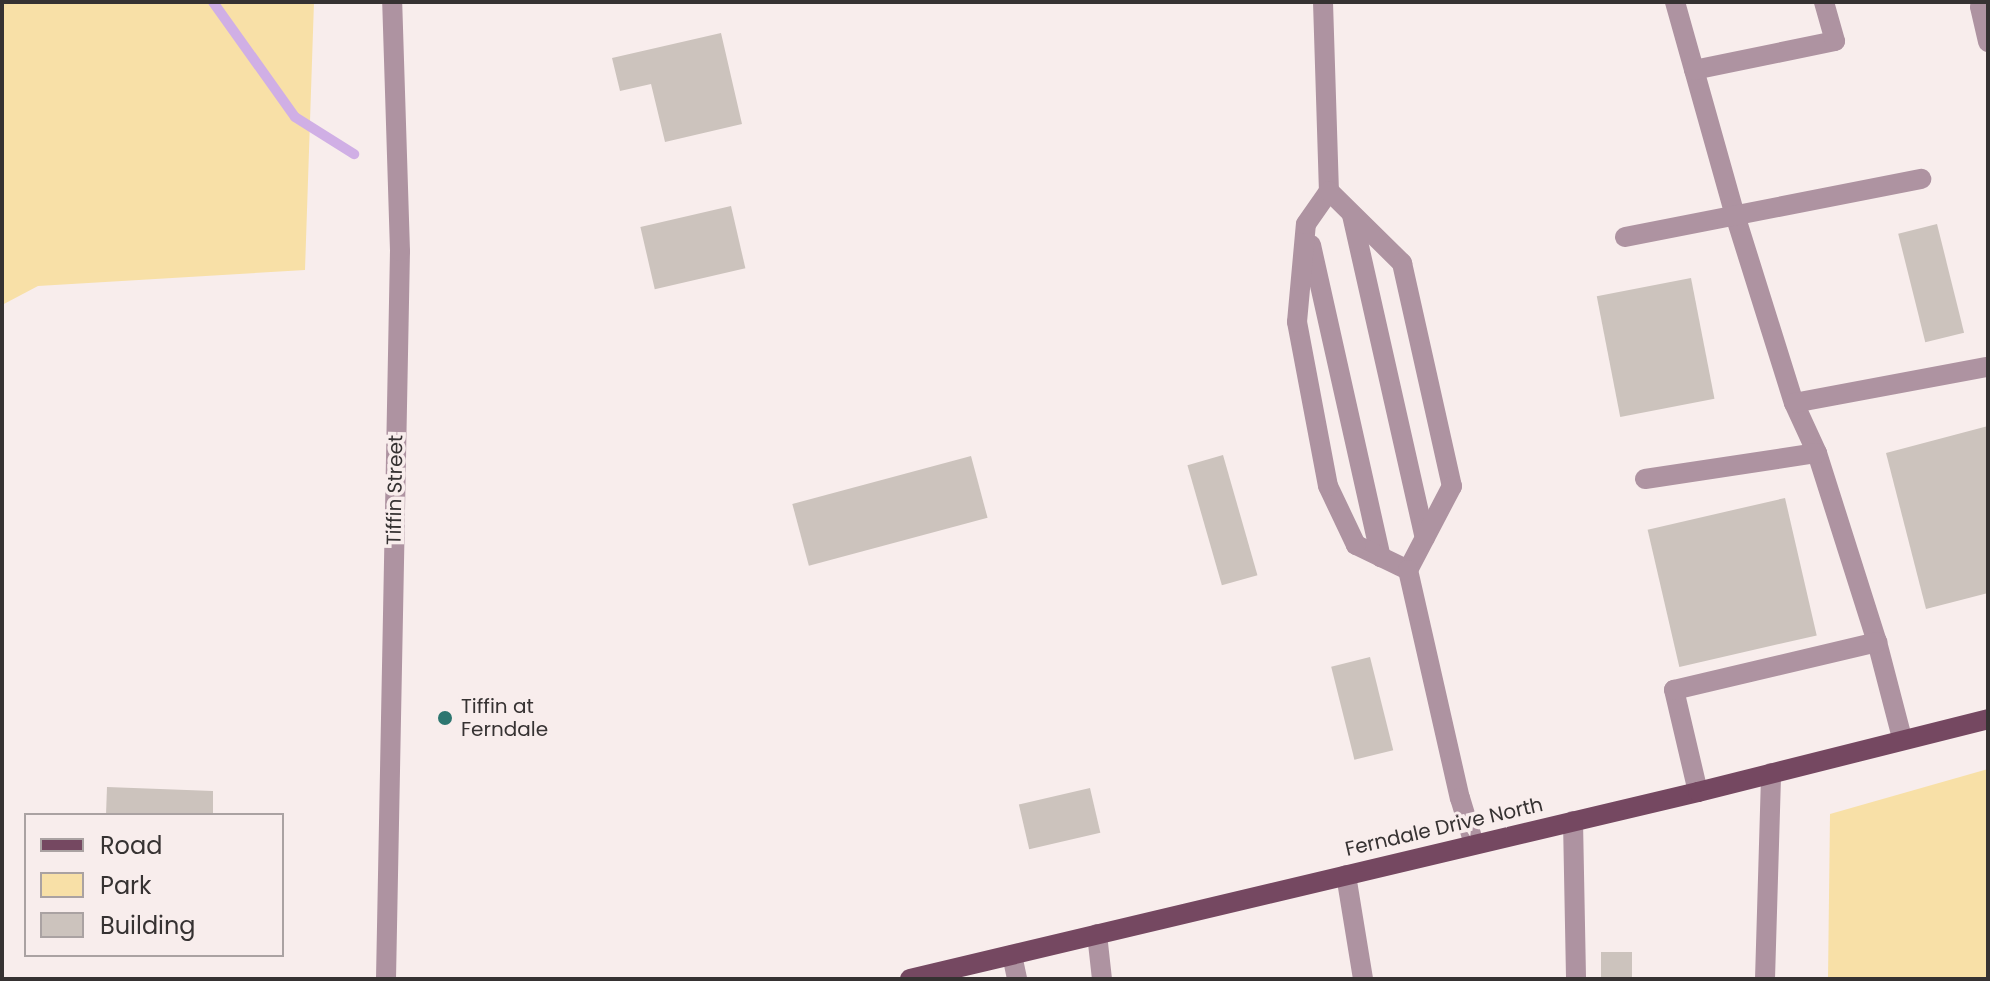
<!DOCTYPE html>
<style>
body{margin:0}
#map{position:relative;width:1990px;height:981px;overflow:hidden;background:#f8edec;font-family:Poppins,sans-serif}
div>[style]{position:absolute}
.green>*{inset:0;background:#f8e0a7}
.stream>*{height:10px;margin:-5px;padding:0 5px;transform-origin:5px;border-radius:5px;background:#d0afe5}
.building>*{inset:0;background:#ccc3bd;transform-origin:0 0}
.minor>*{height:20px;margin:-10px;padding:0 10px;transform-origin:10px;border-radius:10px;background:#ae93a1}
.major>*{height:20px;margin:-10px;padding:0 10px;transform-origin:10px;border-radius:10px;background:#754861}
.dots>*{width:22px;height:22px;translate:-50% -50%;box-sizing:border-box;border:4px solid #f8edec;border-radius:50%}
span{translate:-50% -50%;white-space:nowrap;text-align:center;line-height:1.15;-webkit-text-stroke:7px #f8edec;paint-order:stroke}
.street-label{font-size:20px;color:#363232}
.poi-label{font-size:20px;color:#363232}
.left{translate:0 -50%;text-align:left}
.frame{position:absolute;inset:0;border:4px solid #363232;pointer-events:none}
.legend{position:absolute;left:24px;top:813px;width:260px;height:144px;box-sizing:border-box;background:#f8edec;border:2px solid #aaa2a2;margin:0;padding:10px 14px;list-style:none;font-size:24px;color:#363232}
.legend li{display:flex;align-items:center;gap:16px;height:40px}
.legend b{width:40px;border:2px solid #aaa2a2}
</style>
<div id="map">
<div class="green">
<div style="clip-path:polygon(2px 2px,314px 2px,305px 270px,38px 286px,2px 305px)"></div>
<div style="clip-path:polygon(1988px 769px,1988px 979px,1828px 979px,1830px 814px)"></div>
</div>
<div class="stream">
<div style="left:213px;top:2px;width:141px;rotate:54.5deg"></div>
<div style="left:295px;top:117px;width:70px;rotate:32.1deg"></div>
</div>
<div class="building">
<div style="clip-path:polygon(721px 33px,742px 124px,665px 142px,651px 84px,620px 91px,612px 58px)"></div>
<div style="left:731px;top:206px;width:64px;height:93px;rotate:77deg"></div>
<div style="left:1937px;top:224px;width:112px;height:40px;rotate:76deg"></div>
<div style="left:1691px;top:278px;width:123px;height:96px;rotate:79deg"></div>
<div style="clip-path:polygon(1988px 426px,1988px 593px,1926px 609px,1886px 453px)"></div>
<div style="left:1223px;top:455px;width:125px;height:37px;rotate:74deg"></div>
<div style="left:971px;top:456px;width:64px;height:185px;rotate:75deg"></div>
<div style="left:1785px;top:498px;width:141px;height:141px;rotate:77deg"></div>
<div style="left:1370px;top:657px;width:96px;height:40px;rotate:76deg"></div>
<div style="clip-path:polygon(107px 787px,213px 791px,213px 815px,106px 815px)"></div>
<div style="left:1090px;top:788px;width:46px;height:73px;rotate:77deg"></div>
<div style="left:1601px;top:952px;width:31px;height:27px"></div>
</div>
<div class="minor">
<div style="left:1323px;top:2px;width:189px;rotate:88.2deg"></div>
<div style="left:1675px;top:2px;width:221px;rotate:74.3deg"></div>
<div style="left:1735px;top:215px;width:197px;rotate:72.6deg"></div>
<div style="left:1794px;top:403px;width:55px;rotate:65.3deg"></div>
<div style="left:1817px;top:453px;width:198px;rotate:72.4deg"></div>
<div style="left:1877px;top:642px;width:99px;rotate:75.4deg"></div>
<div style="left:1988px;top:5px;width:8px;rotate:166deg"></div>
<div style="left:1980px;top:7px;width:36px;rotate:77deg"></div>
<div style="left:1694px;top:70px;width:144px;rotate:-11.6deg"></div>
<div style="left:1835px;top:41px;width:41px;rotate:-105.8deg"></div>
<div style="left:1352px;top:215px;width:331px;rotate:77.3deg"></div>
<div style="left:1625px;top:237px;width:302px;rotate:-11.1deg"></div>
<div style="left:1311px;top:245px;width:320px;rotate:77.4deg"></div>
<div style="left:1794px;top:403px;width:195px;rotate:-10.6deg"></div>
<div style="left:1645px;top:479px;width:174px;rotate:-8.6deg"></div>
<div style="left:1408px;top:570px;width:58px;rotate:-154.3deg"></div>
<div style="left:1356px;top:545px;width:65px;rotate:-115.4deg"></div>
<div style="left:1328px;top:486px;width:167px;rotate:-100.7deg"></div>
<div style="left:1297px;top:322px;width:98px;rotate:-84.8deg"></div>
<div style="left:1306px;top:224px;width:40px;rotate:-55.1deg"></div>
<div style="left:1329px;top:191px;width:103px;rotate:44.6deg"></div>
<div style="left:1402px;top:263px;width:229px;rotate:77.4deg"></div>
<div style="left:1452px;top:486px;width:95px;rotate:117.6deg"></div>
<div style="left:1408px;top:570px;width:234px;rotate:77.2deg"></div>
<div style="left:1460px;top:798px;width:48px;rotate:73.1deg"></div>
<div style="left:1698px;top:792px;width:105px;rotate:-103.2deg"></div>
<div style="left:1674px;top:690px;width:209px;rotate:-13.3deg"></div>
<div style="left:1573px;top:821px;width:158px;rotate:88.9deg"></div>
<div style="left:1346px;top:875px;width:105px;rotate:80.7deg"></div>
<div style="left:1097px;top:934px;width:45px;rotate:83.7deg"></div>
<div style="left:1012px;top:955px;width:25px;rotate:78deg"></div>
<div style="left:386px;top:979px;width:728px;rotate:-88.9deg"></div>
<div style="left:400px;top:251px;width:249px;rotate:-91.8deg"></div>
<div style="left:1765px;top:979px;width:206px;rotate:-88.3deg"></div>
</div>
<div class="major">
<div style="left:910px;top:979px;width:810px;rotate:-13.35deg"></div>
<div style="left:1698px;top:792px;width:299px;rotate:-14.1deg"></div>
</div>
<div class="dots">
<div style="left:445px;top:718px;background:#2d7670"></div>
</div>
<div class="street-label">
<span style="left:395px;top:490px;rotate:-89deg">Tiffin Street</span>
<span style="left:1444px;top:827px;rotate:-13deg">Ferndale Drive North</span>
</div>
<div class="poi-label">
<span class="left" style="left:461px;top:718px">Tiffin at<br>Ferndale</span>
</div>
<div class="frame"></div>
<ul class="legend">
<li><b style="height:10px;background:#754861"></b>Road</li>
<li><b style="height:22px;background:#f8e0a7"></b>Park</li>
<li><b style="height:22px;background:#ccc3bd"></b>Building</li>
</ul>
</div>
